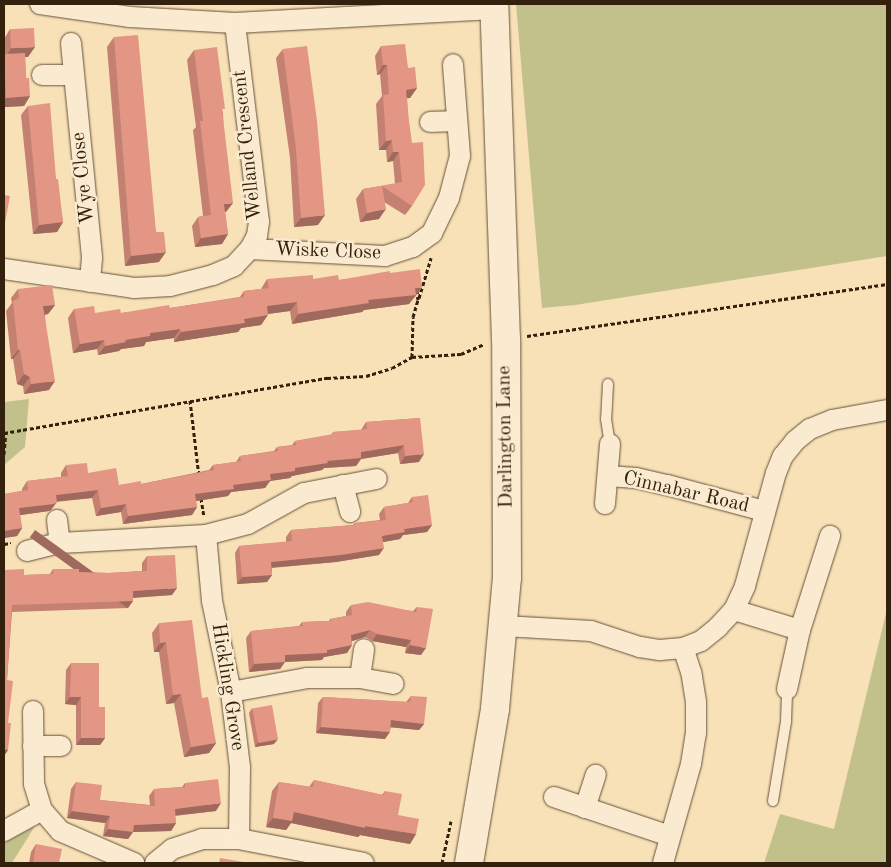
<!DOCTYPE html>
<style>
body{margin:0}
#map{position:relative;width:891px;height:867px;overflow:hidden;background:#f8e0b7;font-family:"Old Standard TT",serif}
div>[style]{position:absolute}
.green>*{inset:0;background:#c2c18b}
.path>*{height:3px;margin-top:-1.5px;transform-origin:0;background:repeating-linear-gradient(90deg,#33210d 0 4px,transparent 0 6.5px)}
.roads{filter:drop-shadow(0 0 1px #645138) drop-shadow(0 0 1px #645138)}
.lane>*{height:10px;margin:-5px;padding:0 5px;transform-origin:5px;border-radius:5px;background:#faebd0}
.street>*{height:20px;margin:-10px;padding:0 10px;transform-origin:10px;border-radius:10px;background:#faebd0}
.secondary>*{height:28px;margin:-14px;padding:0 14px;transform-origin:14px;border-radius:14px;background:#faebd0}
.wall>*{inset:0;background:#c48172}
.shaded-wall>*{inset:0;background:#a0695d;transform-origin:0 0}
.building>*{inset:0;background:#e49685;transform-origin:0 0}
span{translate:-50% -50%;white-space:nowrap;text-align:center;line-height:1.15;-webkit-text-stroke:5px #faebd0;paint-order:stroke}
.street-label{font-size:20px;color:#33210d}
.frame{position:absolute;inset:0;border:5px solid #33210d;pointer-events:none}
</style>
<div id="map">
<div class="green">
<div style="clip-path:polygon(516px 4px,887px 4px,887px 256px,575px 305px,542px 308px)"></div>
<div style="clip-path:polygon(29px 399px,25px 447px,4px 465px,4px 402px)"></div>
<div style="clip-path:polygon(887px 609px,887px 863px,764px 863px,780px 814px,834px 829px)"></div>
<div style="clip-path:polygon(35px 826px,12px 863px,4px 863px,4px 843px)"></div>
</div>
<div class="path">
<div style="left:419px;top:298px;width:42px;rotate:-73.3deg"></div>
<div style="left:527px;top:336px;width:364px;rotate:-8.2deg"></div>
<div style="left:412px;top:357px;width:40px;rotate:-88.6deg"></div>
<div style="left:413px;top:317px;width:18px;rotate:-74deg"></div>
<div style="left:418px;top:300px;width:9px;rotate:-96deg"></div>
<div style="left:190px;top:400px;width:78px;rotate:83.3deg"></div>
<div style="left:4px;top:433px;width:328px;rotate:-9.7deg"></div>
<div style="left:327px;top:378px;width:39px;rotate:-3deg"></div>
<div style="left:366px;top:376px;width:27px;rotate:-17deg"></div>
<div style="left:392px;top:368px;width:23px;rotate:-29deg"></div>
<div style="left:412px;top:357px;width:49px;rotate:-3.5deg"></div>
<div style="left:461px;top:354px;width:25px;rotate:-23deg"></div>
<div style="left:4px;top:454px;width:21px;rotate:-85deg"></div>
<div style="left:201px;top:498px;width:18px;rotate:81deg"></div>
<div style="left:4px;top:544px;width:7px;rotate:-8deg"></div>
<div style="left:442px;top:863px;width:43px;rotate:-77.9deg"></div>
</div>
<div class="roads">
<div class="lane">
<div style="left:608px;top:384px;width:35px;rotate:93deg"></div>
<div style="left:606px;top:419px;width:25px;rotate:81deg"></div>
<div style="left:773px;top:801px;width:80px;rotate:-80.7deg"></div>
<div style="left:786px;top:722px;width:33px;rotate:-88deg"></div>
</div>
<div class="street">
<div style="left:40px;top:4px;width:91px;rotate:8.2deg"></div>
<div style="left:130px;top:17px;width:105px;rotate:3.3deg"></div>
<div style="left:235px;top:23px;width:259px;rotate:-3.1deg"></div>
<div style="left:71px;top:43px;width:216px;rotate:84.4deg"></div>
<div style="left:92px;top:258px;width:24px;rotate:95deg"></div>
<div style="left:42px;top:75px;width:31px"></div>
<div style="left:430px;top:122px;width:27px;rotate:-2deg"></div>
<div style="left:250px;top:249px;width:135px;rotate:3deg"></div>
<div style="left:385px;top:256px;width:29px;rotate:-18deg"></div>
<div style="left:413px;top:247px;width:24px;rotate:-36deg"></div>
<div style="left:432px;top:233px;width:39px;rotate:-64deg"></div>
<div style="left:449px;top:198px;width:43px;rotate:-75.3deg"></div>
<div style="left:460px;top:156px;width:92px;rotate:-94.4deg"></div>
<div style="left:4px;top:269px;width:131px;rotate:8.3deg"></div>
<div style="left:134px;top:288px;width:36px;rotate:-3deg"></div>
<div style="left:170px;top:286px;width:44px;rotate:-14.3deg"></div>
<div style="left:213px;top:275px;width:23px;rotate:-23deg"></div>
<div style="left:234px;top:266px;width:23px;rotate:-47deg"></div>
<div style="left:250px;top:249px;width:15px;rotate:-62deg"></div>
<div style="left:257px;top:236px;width:14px;rotate:-82deg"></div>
<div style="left:259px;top:222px;width:200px;rotate:-96.9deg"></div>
<div style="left:608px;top:476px;width:28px;rotate:4deg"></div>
<div style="left:636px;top:478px;width:32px;rotate:13deg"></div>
<div style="left:667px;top:485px;width:100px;rotate:15deg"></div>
<div style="left:343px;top:485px;width:28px;rotate:75deg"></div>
<div style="left:605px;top:504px;width:60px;rotate:-85.2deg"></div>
<div style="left:57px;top:520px;width:23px;rotate:83deg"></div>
<div style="left:206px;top:535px;width:43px;rotate:-14.7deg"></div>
<div style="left:248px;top:524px;width:64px;rotate:-29deg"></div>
<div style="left:304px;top:493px;width:74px;rotate:-10.9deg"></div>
<div style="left:27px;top:551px;width:34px;rotate:-14deg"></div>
<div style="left:60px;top:543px;width:146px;rotate:-3.1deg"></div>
<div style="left:206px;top:535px;width:66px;rotate:84.8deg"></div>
<div style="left:212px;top:601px;width:93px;rotate:78.2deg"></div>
<div style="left:231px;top:692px;width:76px;rotate:83.2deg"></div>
<div style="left:240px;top:767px;width:72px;rotate:90.8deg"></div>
<div style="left:734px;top:610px;width:69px;rotate:16.9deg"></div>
<div style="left:504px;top:626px;width:87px;rotate:3.3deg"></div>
<div style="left:591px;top:631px;width:52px;rotate:18.1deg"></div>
<div style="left:640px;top:647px;width:20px;rotate:9deg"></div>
<div style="left:660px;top:650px;width:23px;rotate:-5deg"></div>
<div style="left:683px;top:648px;width:19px;rotate:-21deg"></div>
<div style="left:701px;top:641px;width:22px;rotate:-39deg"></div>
<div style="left:718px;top:627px;width:23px;rotate:-47deg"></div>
<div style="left:734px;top:610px;width:26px;rotate:-65deg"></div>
<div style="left:745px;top:586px;width:117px;rotate:-74.7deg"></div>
<div style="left:776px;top:473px;width:18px;rotate:-68deg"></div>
<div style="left:783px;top:456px;width:19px;rotate:-51deg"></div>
<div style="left:795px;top:441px;width:19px;rotate:-39deg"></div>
<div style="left:810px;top:429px;width:24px;rotate:-22deg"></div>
<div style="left:832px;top:420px;width:56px;rotate:-10.3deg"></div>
<div style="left:360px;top:678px;width:29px;rotate:-82deg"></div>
<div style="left:787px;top:689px;width:60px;rotate:-77.6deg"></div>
<div style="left:800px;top:630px;width:99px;rotate:-72.3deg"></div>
<div style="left:231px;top:692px;width:77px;rotate:-10.4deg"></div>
<div style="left:307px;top:678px;width:53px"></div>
<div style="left:360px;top:678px;width:34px;rotate:10deg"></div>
<div style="left:33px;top:711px;width:73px;rotate:89.2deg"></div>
<div style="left:34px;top:784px;width:27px;rotate:73deg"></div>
<div style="left:42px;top:810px;width:28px;rotate:49deg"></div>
<div style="left:60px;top:831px;width:81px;rotate:23.4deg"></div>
<div style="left:33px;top:746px;width:28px"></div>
<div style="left:554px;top:797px;width:122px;rotate:18.6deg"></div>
<div style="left:585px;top:808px;width:35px;rotate:-72deg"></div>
<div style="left:4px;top:831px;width:43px;rotate:-28.9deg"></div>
<div style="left:155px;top:863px;width:22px;rotate:-39deg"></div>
<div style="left:172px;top:849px;width:32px;rotate:-18deg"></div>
<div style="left:202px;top:839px;width:37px"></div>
<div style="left:239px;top:839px;width:127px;rotate:10.9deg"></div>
<div style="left:663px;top:863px;width:103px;rotate:-74.2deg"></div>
<div style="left:691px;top:764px;width:31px;rotate:-81deg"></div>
<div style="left:696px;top:733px;width:31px;rotate:-90deg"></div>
<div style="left:696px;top:702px;width:30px;rotate:-99deg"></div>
<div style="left:691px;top:672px;width:25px;rotate:-108deg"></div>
</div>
<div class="secondary">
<div style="left:469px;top:863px;width:156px;rotate:-80.4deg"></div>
<div style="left:495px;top:709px;width:132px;rotate:-84.8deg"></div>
<div style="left:507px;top:578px;width:238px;rotate:-90.2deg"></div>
<div style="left:506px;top:340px;width:336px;rotate:-92deg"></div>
</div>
</div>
<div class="wall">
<div style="clip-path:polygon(10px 29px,28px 57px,25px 57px,26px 78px,30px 96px,24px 106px,4px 107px,4px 54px,5px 54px,4px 39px)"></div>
<div style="clip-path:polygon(114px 37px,156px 232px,159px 262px,125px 266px,107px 47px)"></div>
<div style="clip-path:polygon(381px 46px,408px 68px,417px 88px,410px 98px,407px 98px,412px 206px,405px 215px,384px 202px,379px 219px,360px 222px,356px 199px,363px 189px,395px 184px,393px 161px,387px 162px,386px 150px,379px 150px,376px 104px,382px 96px,380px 74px,377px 75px,375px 56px)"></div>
<div style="clip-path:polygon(283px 49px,318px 225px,294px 227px,290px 158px,276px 58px)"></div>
<div style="clip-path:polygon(194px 50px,223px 112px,226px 212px,225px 212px,228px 234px,222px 244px,195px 247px,192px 226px,198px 217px,203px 216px,193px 130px,196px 127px,187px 60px)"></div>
<div style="clip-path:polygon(28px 106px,56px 179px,63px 222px,57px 232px,33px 234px,21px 115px)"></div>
<div style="clip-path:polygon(390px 273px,416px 297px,414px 297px,409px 304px,364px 310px,362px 312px,292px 324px,290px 311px,268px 314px,261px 325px,241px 328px,238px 332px,174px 342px,174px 338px,146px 342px,144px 346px,121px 349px,119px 351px,98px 355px,97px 349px,73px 353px,68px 318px,74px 309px,95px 313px,121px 313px,170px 308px,240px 297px,244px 291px,261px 289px,267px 279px,313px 279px,339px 280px)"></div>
<div style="clip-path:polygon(18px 289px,55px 305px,48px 314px,45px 315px,49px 390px,24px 394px,23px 386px,17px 384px,13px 359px,11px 359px,6px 311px,12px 303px,11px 298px)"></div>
<div style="clip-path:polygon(420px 418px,419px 462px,400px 464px,398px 453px,361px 459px,356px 466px,324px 468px,322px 470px,292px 476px,290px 478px,270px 481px,265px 488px,231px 492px,228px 496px,196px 501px,197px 507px,192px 515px,123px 524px,121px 512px,96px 516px,92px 498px,56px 502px,51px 510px,49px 511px,20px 515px,22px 528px,17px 536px,4px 538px,4px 494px,22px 491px,22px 489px,27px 481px,61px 477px,61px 473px,66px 465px,119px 485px,141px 484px,209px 470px,213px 465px,236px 462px,240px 456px,274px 451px,277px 447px,292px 445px,295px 441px,331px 435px,333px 432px,361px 430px,366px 422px)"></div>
<div style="clip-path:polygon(412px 497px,432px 525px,427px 532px,403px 535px,400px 539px,383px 542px,379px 555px,336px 562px,272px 568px,272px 575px,267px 582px,237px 584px,235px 553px,239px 546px,286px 542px,286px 537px,291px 530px,353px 525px,355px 523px,380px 520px,379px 514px,384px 507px,408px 503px)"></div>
<div style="clip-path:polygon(147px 556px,172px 595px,133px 598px,133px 601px,128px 608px,12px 612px,7px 680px,8px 750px,4px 756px,4px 570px,24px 575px,50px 574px,53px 569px,79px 572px,109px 573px,142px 571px,142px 563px)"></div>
<div style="clip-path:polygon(351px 605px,413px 611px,417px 607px,421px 655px,405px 653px,406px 647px,372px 641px,365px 637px,352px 641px,352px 645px,347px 653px,324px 657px,322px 660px,285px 662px,280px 669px,249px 672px,246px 638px,251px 631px,299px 626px,302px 622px,329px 621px,330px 619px,346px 616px,346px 612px)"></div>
<div style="clip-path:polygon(159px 623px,202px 698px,216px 743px,209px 753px,184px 757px,174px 703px,166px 704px,159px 652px,154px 652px,152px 633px)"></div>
<div style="clip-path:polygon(71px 663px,99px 707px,105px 738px,100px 745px,76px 745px,76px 705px,65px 704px,66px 670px)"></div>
<div style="clip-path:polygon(411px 696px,424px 724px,419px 730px,391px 727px,385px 739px,316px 733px,318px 703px,323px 697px,406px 702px)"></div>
<div style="clip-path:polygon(252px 708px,274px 744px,255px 747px,249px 713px)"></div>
<div style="clip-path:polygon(314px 780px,382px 795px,385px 791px,398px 815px,416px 834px,410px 844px,360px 835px,358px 837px,291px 823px,286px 830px,266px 827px,272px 791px,279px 782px,309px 787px)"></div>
<div style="clip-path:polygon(76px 782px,100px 800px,150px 805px,149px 796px,154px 789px,182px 787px,185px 783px,216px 811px,175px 816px,176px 823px,171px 831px,133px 832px,128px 839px,103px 836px,105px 823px,67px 818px,71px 789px)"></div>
<div style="clip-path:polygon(36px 844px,59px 863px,29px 863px,31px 852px)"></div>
</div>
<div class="shaded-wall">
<div style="clip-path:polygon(35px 47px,28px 57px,5px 58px,11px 48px)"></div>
<div style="clip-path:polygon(383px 65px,387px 65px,380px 74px,377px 75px)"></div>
<div style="clip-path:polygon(417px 88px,410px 98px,400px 99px,406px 90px)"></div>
<div style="clip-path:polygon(30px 96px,24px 106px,4px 107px,4px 101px,6px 98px)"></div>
<div style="clip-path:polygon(392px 140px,386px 150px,379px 150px,386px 141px)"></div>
<div style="clip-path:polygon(393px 152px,399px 152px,393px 161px,387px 162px)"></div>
<div style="clip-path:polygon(233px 203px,226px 212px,218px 213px,224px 204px)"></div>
<div style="clip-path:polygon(386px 209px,379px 219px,360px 222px,367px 213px)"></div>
<div style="clip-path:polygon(325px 215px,318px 225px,294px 227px,301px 218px)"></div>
<div style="clip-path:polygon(63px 222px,57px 232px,33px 234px,39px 225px)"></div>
<div style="clip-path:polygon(228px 234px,222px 244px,195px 247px,201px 238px)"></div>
<div style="clip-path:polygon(166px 252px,159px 262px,125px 266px,131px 256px)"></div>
<div style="clip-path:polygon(415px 288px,422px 288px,409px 304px,364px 310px,362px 312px,292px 324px,298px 314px)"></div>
<div style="clip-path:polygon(297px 302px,290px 311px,260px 315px,267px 306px)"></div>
<div style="clip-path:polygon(55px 305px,48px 314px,37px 316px,43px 306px)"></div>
<div style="clip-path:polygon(268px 315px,261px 325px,241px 328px,238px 332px,174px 342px,181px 332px,244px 319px)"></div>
<div style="clip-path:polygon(180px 329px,174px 338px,146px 342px,144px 346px,121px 349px,119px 351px,98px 355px,105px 346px,150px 333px)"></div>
<div style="clip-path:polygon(104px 340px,97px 349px,73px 353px,80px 344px)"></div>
<div style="clip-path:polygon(18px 350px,20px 350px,13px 359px,11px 359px)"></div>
<div style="clip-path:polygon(24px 374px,30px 377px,23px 386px,17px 384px)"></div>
<div style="clip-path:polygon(55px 381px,49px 390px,24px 394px,31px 384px)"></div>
<div style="clip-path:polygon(404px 445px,398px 453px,361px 459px,356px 466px,324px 468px,322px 470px,292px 476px,290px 478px,270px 481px,265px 488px,231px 492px,228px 496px,190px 502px,195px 494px,233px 485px,270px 474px,361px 452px)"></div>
<div style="clip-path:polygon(424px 454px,419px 462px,400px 464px,405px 456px)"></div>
<div style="clip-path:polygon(98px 490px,92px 498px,50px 502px,56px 495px)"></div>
<div style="clip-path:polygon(57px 502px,51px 510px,49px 511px,14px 516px,19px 508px)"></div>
<div style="clip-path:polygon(126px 504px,121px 512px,96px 516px,101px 508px)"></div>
<div style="clip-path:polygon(197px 507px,192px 515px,123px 524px,128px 516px)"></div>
<div style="clip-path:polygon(432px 525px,427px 532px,403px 535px,400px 539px,378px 543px,382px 536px,404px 529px)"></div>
<div style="clip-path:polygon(22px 528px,17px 536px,4px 538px,4px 531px)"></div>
<div style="clip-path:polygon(384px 548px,379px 555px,336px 562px,266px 568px,271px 562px)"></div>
<div style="clip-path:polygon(272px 575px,267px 582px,237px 584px,242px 577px)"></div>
<div style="clip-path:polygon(177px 588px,172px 595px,128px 598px,133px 591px)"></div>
<div style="left:133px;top:601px;width:9px;height:121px;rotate:126deg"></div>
<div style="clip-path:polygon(370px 630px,365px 637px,346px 643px,351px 635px)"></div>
<div style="clip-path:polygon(377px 634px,411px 640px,406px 647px,372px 641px)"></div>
<div style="clip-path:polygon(166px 642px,159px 652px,154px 652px,160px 643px)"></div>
<div style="clip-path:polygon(352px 645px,347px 653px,324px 657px,322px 660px,285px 662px,280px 669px,249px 672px,254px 664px,285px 655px,327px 650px)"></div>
<div style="clip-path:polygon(410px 645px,426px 648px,421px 655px,405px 653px)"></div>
<div style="clip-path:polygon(181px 694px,174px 703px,166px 704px,173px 695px)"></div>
<div style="clip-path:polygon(70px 697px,81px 697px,76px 705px,65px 704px)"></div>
<div style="clip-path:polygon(391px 720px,424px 724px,419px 730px,387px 727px)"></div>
<div style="clip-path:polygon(321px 727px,390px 732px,385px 739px,316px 733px)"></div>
<div style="clip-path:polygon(81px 738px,105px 738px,100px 745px,76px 745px)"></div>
<div style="clip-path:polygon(278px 739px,274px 744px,255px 747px,258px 742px)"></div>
<div style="clip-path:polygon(216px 743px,209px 753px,184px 757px,191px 747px)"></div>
<div style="clip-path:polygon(4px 749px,8px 750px,4px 756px)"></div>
<div style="clip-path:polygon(221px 803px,216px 811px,170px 816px,175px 809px)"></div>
<div style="clip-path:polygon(72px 811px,110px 816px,105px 823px,67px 818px)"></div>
<div style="clip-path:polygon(294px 812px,365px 826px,416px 834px,410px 844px,360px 835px,358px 837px,291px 823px,286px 830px,266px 827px,273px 818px)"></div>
<div style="clip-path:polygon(176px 823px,171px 831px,133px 832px,128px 839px,103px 836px,108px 829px,134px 825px)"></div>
</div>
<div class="building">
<div style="left:34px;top:28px;width:19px;height:24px;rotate:87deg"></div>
<div style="clip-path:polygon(138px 35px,156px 232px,164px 232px,166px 252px,131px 256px,114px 37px)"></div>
<div style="clip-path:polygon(405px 44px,408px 68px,415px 67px,417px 88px,406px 90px,409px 121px,412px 143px,423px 142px,425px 185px,412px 206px,382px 186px,386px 209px,367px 213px,363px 189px,402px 182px,399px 152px,393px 152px,392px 140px,386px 141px,383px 95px,389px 94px,387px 65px,383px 65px,381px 46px)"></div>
<div style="clip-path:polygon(307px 46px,317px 121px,325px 215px,301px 218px,296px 149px,283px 49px)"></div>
<div style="clip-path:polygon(217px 47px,225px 109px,222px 109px,233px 203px,224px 204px,228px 234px,201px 238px,198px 217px,211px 215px,200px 121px,203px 121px,194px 50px)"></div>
<div style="clip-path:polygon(25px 53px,26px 78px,29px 78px,30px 96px,6px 98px,5px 73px,4px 73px,4px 54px)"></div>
<div style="clip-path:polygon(50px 103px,56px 179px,58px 179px,63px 222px,39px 225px,28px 106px)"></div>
<div style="clip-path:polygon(4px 195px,10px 196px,5px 223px,4px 223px)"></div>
<div style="clip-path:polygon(420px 269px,422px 288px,415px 288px,416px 295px,368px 300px,369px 303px,298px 314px,297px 302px,267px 306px,268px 315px,244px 319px,245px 323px,181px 332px,180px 329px,150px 333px,150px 336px,125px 340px,126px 342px,105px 346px,104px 340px,80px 344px,74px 309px,94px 306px,95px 313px,120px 309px,121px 313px,169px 305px,170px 308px,244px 297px,244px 291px,269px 288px,267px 279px,313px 275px,313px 279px,338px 275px,339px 280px,390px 271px,390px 273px)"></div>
<div style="clip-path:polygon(52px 285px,55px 305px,43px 306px,55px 381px,31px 384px,30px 377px,24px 374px,20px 350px,18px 350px,13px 301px,19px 298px,18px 289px)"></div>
<div style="clip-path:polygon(420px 418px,424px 454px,405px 456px,404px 445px,361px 452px,361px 458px,327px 461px,328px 463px,295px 468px,295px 471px,270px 474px,271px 480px,233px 485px,234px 489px,195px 494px,197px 507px,128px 516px,126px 504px,101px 508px,98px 490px,56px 495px,57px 502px,54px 504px,19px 508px,22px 528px,4px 531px,4px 494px,28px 490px,27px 481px,68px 476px,66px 465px,87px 463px,88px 473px,116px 468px,119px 485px,141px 481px,141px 484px,214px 470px,213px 465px,241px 461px,240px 456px,278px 451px,277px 447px,296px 445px,295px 441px,333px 434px,333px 432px,367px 429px,366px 422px)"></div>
<div style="clip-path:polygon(428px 495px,432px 525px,404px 529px,405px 532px,382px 536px,384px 548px,341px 555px,271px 562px,272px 575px,242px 577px,239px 546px,292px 541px,291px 530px,355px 525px,355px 523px,386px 520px,384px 507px,413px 502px,412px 497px)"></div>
<div style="clip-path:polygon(175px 555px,177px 588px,133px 591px,133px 601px,12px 605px,7px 680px,13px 681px,8px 723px,11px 723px,8px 750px,4px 749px,4px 570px,24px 569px,24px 575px,53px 574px,53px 569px,79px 569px,79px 572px,109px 573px,147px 571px,147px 556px)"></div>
<div style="clip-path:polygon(368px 602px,416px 612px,417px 607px,433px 609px,426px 648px,410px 645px,411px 640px,377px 634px,370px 630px,351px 635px,352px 645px,327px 650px,327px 653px,285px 655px,285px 662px,254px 664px,251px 631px,303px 626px,302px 622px,331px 621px,330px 619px,352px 615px,351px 605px)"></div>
<div style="clip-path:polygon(192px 620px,202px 698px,208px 697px,216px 743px,191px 747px,181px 694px,173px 695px,166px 642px,160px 643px,159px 623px)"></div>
<div style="clip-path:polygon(71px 663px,99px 663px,99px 707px,105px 707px,105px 738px,81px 738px,81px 697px,70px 697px)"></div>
<div style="clip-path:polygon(411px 696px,427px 697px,424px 724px,391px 720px,390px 732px,321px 727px,323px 697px,410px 702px)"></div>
<div style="left:272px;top:705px;width:35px;height:20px;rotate:80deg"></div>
<div style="clip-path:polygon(218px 779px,221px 803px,175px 809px,176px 823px,134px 825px,133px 832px,108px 829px,110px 816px,72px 811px,76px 782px,102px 785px,100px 800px,155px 806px,154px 789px,185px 787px,185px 783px)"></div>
<div style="clip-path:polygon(314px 780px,384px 795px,385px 791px,402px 794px,398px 815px,419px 819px,416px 834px,365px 826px,365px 828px,294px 812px,292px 821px,273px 818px,279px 782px,313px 787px)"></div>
<div style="clip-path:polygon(36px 844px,62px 849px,59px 863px,33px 863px)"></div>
<div style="clip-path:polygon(220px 858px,249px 863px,219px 863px)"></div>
</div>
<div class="street-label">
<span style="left:248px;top:145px;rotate:-96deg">Welland Crescent</span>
<span style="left:84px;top:178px;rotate:-96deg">Wye Close</span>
<span style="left:328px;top:252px;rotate:2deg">Wiske Close</span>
<span style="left:506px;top:437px;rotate:-91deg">Darlington Lane</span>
<span style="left:686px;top:493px;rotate:13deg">Cinnabar Road</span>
<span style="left:227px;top:687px;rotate:81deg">Hickling Grove</span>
</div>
<div class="frame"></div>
</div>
